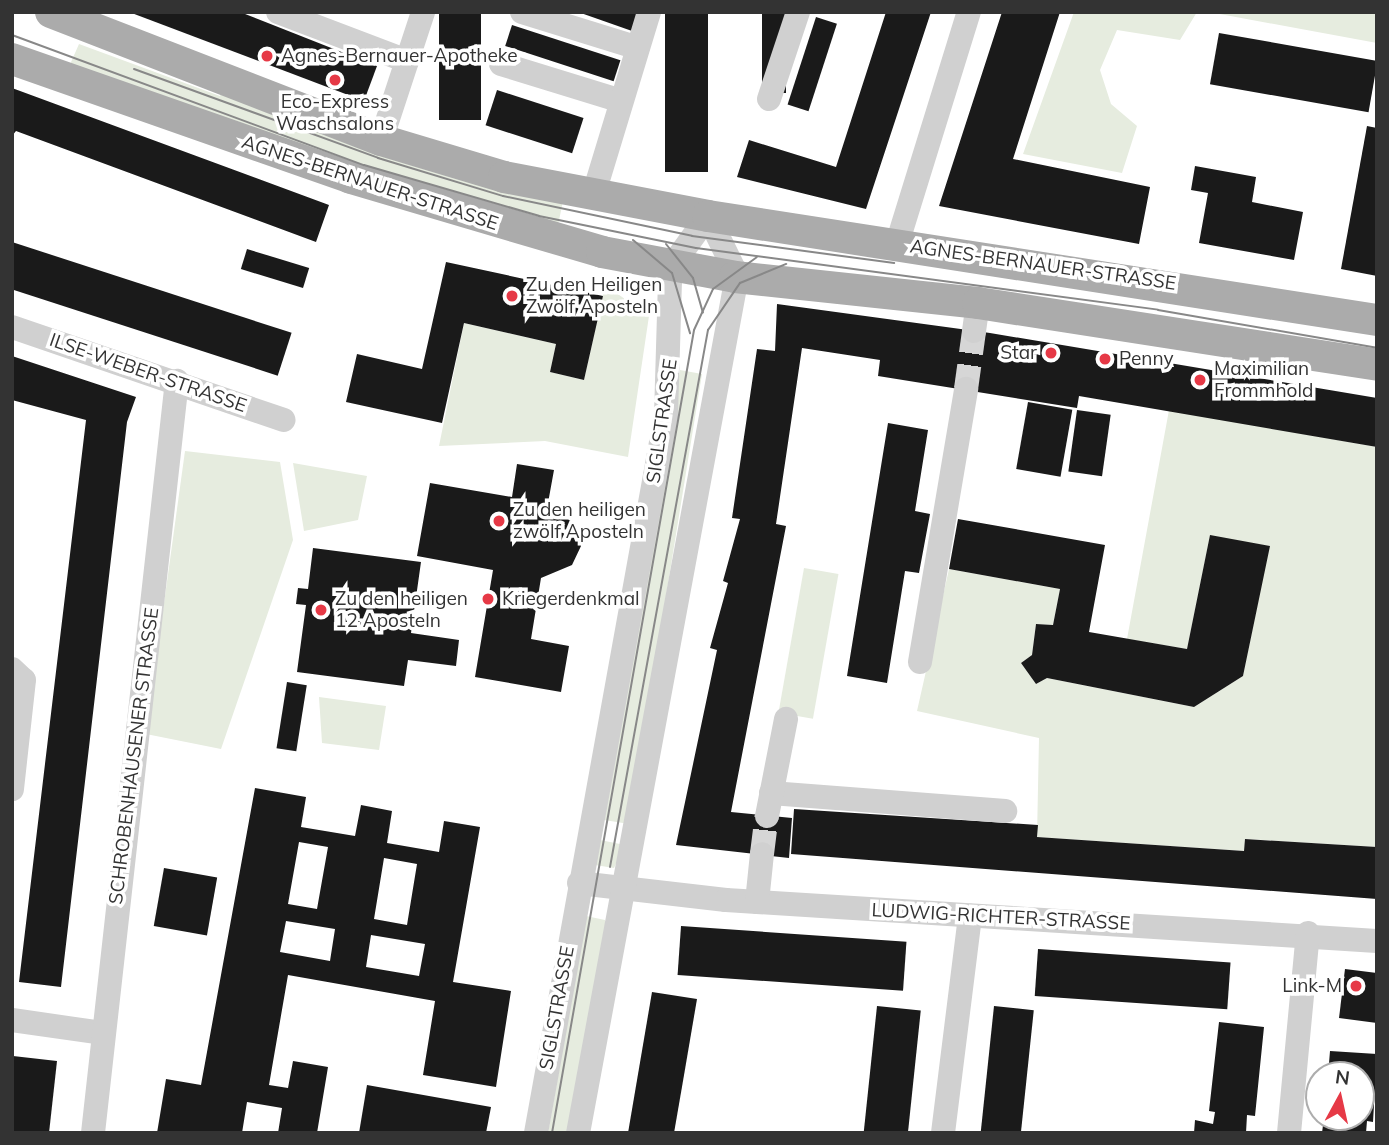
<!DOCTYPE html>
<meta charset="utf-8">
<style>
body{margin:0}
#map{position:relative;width:1389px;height:1145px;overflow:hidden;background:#fff;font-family:Mulish,sans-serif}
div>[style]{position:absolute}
.green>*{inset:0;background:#e6ecdf;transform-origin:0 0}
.building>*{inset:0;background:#1a1a1a;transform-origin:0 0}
.minor-tunnel>*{height:24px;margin-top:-12px;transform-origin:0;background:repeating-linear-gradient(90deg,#d6d6d6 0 24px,transparent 0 36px)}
.minor>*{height:24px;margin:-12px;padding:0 12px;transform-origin:12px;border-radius:12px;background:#d0d0d0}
.major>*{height:32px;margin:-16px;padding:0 16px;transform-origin:16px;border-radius:16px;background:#ababab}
.tram>*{height:2px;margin:-1px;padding:0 1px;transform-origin:1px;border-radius:1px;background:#888}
.dots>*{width:19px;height:19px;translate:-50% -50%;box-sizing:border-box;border:4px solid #fff;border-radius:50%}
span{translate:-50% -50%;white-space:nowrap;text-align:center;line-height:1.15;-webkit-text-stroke:7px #fff;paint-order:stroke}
.poi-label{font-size:19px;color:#333}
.left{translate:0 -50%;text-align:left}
.right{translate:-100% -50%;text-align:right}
.street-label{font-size:19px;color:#333}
.frame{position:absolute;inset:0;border:14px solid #333;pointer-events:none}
.north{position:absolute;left:1305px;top:1061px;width:70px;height:70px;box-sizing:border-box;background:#fff;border:2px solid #adadad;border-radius:50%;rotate:8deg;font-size:19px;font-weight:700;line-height:28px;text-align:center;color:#333}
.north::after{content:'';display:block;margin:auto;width:24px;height:32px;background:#e63946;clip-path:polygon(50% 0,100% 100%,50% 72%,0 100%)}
</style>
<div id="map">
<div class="green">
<div style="clip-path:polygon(1074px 12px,1197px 12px,1180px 40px,1117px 30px,1100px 70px,1111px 104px,1137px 126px,1122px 173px,1023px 154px)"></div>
<div style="clip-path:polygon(1209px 12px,1377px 12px,1377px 43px)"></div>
<div style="clip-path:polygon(79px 44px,220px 96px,223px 88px,563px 201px,557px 230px,68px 69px)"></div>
<div style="clip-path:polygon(605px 285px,649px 316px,628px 457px,545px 441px,439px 446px,464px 323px,556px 344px,550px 372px,584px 380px)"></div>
<div style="clip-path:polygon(680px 370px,702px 374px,629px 824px,598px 819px)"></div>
<div style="clip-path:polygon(1169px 410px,1377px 447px,1377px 847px,1246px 839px,1244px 851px,1037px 837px,1039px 738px,917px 711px,949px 569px,1060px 589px,1053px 625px,1036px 624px,1032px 655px,1021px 663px,1036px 684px,1047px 678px,1194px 707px,1243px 676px,1269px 546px,1210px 536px,1187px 649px,1127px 639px)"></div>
<div style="clip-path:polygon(185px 451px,280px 462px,293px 540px,221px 749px,146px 734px)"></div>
<div style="clip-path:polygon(293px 463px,367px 476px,358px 520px,304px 531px)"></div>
<div style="left:804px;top:568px;width:35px;height:147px;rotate:10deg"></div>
<div style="clip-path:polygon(319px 697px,386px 706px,379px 750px,322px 743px)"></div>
<div style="clip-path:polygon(595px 839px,625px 845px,614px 868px,595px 865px)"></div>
<div style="clip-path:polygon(586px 916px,605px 920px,606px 936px,567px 1133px,548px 1133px)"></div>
</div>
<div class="building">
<div style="clip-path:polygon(129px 12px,240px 12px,377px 66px,364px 101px)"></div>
<div style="left:439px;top:12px;width:42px;height:108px"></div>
<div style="clip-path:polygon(578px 12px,638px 12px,632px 31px)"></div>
<div style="left:665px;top:12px;width:43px;height:160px"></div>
<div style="left:762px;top:12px;width:24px;height:81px"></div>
<div style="clip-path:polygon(886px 12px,931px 12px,866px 209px,737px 177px,749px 140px,836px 167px)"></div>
<div style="clip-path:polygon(1002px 12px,1060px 12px,1013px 159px,1150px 187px,1139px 244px,939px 206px)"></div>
<div style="left:816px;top:17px;width:22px;height:92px;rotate:18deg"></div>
<div style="left:512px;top:25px;width:114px;height:22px;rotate:18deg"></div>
<div style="left:1219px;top:33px;width:161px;height:52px;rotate:10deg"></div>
<div style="clip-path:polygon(12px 88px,329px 205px,316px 242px,16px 131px,12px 136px)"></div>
<div style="left:497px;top:90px;width:91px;height:37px;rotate:18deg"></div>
<div style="clip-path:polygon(1367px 126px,1377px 128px,1377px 276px,1341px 269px)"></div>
<div style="clip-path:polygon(1195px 166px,1256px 177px,1252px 202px,1303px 212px,1294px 260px,1199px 243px,1208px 193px,1191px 190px)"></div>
<div style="left:12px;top:242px;width:294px;height:45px;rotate:18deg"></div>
<div style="left:247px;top:249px;width:65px;height:21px;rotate:17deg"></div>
<div style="clip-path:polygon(446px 262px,603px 296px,584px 380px,550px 372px,556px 344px,464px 323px,442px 423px,346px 402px,357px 354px,422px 369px)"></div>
<div style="clip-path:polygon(777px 304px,990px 333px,1377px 398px,1377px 447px,1079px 396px,1077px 408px,878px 376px,880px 360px,802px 348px,776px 524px,786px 526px,731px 812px,792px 818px,789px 858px,676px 845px,717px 650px,710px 648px,728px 583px,723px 581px,740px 519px,732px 518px,757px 349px,775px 351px)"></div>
<div style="clip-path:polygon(12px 356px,136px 397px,127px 422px,61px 987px,19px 982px,86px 420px,12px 400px)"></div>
<div style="left:1028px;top:402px;width:45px;height:68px;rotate:10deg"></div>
<div style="left:1077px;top:410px;width:34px;height:62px;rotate:8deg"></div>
<div style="clip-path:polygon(888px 423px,928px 430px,915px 511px,930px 514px,919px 573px,905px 571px,887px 683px,847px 676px)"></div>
<div style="clip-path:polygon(517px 464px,554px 470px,548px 503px,578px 527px,581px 546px,572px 565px,541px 578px,531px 639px,569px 646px,561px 692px,475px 677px,493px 570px,417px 556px,430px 483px,512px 497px)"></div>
<div style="clip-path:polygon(958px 519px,1105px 545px,1089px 632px,1187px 649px,1210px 535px,1270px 546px,1243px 676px,1194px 707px,1047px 678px,1036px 684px,1021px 663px,1032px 655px,1036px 624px,1053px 625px,1060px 589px,949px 569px)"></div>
<div style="clip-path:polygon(313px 548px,421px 562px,411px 633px,459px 640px,456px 666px,408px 660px,404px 686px,297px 672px,306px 605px,296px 604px,298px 588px,308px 589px)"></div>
<div style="left:287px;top:682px;width:20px;height:67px;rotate:9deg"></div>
<div style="clip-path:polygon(evenodd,255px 788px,306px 797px,301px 827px,355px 836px,361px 805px,392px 811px,387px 843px,439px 852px,444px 821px,480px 827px,453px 982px,511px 991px,496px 1087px,423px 1075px,435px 1001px,288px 975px,269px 1085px,288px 1088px,293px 1061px,328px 1067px,317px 1133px,278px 1133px,282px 1108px,247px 1102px,242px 1133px,157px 1133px,166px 1079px,201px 1085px,255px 788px,299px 842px,328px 847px,317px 909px,288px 904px,299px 842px,255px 788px,384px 858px,417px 864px,407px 925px,374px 919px,384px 858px,255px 788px,286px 921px,335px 929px,330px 961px,280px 952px,286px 921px,255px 788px,371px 935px,425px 944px,419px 976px,366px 967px,371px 935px)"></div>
<div style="clip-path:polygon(794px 809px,1038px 825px,1037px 837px,1244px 851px,1245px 839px,1377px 847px,1377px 899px,791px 854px)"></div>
<div style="left:164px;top:868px;width:54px;height:59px;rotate:10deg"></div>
<div style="left:681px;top:926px;width:226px;height:49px;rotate:4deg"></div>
<div style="left:1038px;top:949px;width:193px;height:47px;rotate:4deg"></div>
<div style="clip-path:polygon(1345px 969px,1377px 973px,1377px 1023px,1339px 1018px)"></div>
<div style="clip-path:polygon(652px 992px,697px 999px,683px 1081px,674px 1133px,628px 1133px)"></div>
<div style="left:877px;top:1006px;width:44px;height:128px;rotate:6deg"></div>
<div style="left:994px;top:1006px;width:40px;height:128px;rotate:6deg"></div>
<div style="clip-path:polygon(1219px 1022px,1264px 1027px,1255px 1116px,1247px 1115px,1246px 1133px,1194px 1133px,1195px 1120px,1213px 1124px,1215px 1112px,1209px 1111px)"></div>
<div style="clip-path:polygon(1330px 1051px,1377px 1054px,1373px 1122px,1367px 1121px,1366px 1133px,1322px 1133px,1324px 1117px,1361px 1117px,1361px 1075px,1328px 1075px)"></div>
<div style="clip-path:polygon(13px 1056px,57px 1061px,49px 1133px,12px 1133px)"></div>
<div style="clip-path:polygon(367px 1085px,491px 1107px,486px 1133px,359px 1133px)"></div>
</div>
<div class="minor-tunnel">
<div style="left:966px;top:389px;width:59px;rotate:-82.1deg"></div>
<div style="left:762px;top:854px;width:38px;rotate:-83deg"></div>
</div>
<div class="minor">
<div style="left:278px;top:12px;width:138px;rotate:20.8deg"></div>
<div style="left:522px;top:12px;width:121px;rotate:17.2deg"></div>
<div style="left:501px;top:64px;width:126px;rotate:17.1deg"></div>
<div style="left:769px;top:99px;width:92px;rotate:-71.6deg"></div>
<div style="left:381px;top:140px;width:135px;rotate:-71.8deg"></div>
<div style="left:594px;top:193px;width:189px;rotate:-73.1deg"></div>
<div style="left:897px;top:244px;width:243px;rotate:-72.8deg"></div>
<div style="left:12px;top:327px;width:287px;rotate:18.9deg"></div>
<div style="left:974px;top:331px;width:28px;rotate:-82deg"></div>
<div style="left:920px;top:662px;width:277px;rotate:-80.4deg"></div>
<div style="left:12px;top:669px;width:16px;rotate:43deg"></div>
<div style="left:24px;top:680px;width:110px;rotate:96.3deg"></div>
<div style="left:771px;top:793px;width:235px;rotate:4.4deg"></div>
<div style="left:767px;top:816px;width:99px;rotate:-78.9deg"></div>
<div style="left:579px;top:883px;width:148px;rotate:6.6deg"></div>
<div style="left:726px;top:900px;width:652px;rotate:3.6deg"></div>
<div style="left:757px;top:902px;width:48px;rotate:-84.1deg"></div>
<div style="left:12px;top:1020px;width:91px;rotate:8.2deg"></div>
<div style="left:93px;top:1133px;width:757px;rotate:-83.63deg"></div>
<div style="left:536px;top:1133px;width:730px;rotate:-79.74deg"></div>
<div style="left:666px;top:415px;width:134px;rotate:-88.3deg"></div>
<div style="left:670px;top:281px;width:27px;rotate:-70deg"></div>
<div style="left:679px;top:256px;width:49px;rotate:-54.1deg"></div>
<div style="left:708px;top:216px;width:59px;rotate:63.9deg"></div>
<div style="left:734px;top:269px;width:18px;rotate:87deg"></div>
<div style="left:735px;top:287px;width:860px;rotate:100.51deg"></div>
<div style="left:943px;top:1133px;width:219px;rotate:-82.9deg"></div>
<div style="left:1289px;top:1133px;width:201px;rotate:-84.6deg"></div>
</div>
<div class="major">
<div style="left:51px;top:12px;width:354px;rotate:21.2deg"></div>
<div style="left:381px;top:140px;width:128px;rotate:16.7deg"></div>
<div style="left:504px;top:177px;width:208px;rotate:10.8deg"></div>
<div style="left:708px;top:216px;width:677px;rotate:8.84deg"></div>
<div style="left:12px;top:59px;width:359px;rotate:19.3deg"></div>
<div style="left:351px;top:178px;width:262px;rotate:16.4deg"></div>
<div style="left:602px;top:252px;width:135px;rotate:10.6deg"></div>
<div style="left:735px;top:277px;width:244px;rotate:6.1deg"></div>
<div style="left:978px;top:303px;width:404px;rotate:8.8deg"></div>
</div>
<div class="tram">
<div style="left:12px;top:35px;width:375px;rotate:20.3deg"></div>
<div style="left:364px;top:165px;width:182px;rotate:16.2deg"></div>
<div style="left:539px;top:216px;width:160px;rotate:11.5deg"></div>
<div style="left:696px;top:248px;width:466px;rotate:7.6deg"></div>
<div style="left:1158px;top:310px;width:222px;rotate:9.8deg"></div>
<div style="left:134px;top:69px;width:260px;rotate:20deg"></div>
<div style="left:378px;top:158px;width:131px;rotate:16.9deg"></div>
<div style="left:503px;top:196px;width:193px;rotate:11.9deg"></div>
<div style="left:692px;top:236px;width:204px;rotate:7.6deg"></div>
<div style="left:633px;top:240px;width:51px;rotate:40.2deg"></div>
<div style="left:672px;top:273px;width:63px;rotate:73.3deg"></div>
<div style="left:666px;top:244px;width:43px;rotate:51.5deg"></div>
<div style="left:693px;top:278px;width:36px;rotate:74deg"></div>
<div style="left:610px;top:867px;width:546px;rotate:-79.66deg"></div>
<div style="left:708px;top:330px;width:57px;rotate:-55.8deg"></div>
<div style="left:740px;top:283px;width:50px;rotate:-22.4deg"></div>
<div style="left:552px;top:1133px;width:815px;rotate:-79.97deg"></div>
<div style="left:694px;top:330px;width:45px;rotate:-65.1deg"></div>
<div style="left:713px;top:289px;width:54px;rotate:-36deg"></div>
</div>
<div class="dots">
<div style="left:267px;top:56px;background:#e63946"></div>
<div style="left:335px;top:80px;background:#e63946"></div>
<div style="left:512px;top:296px;background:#e63946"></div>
<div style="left:1051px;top:353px;background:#e63946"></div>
<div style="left:1105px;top:359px;background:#e63946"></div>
<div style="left:1200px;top:380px;background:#e63946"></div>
<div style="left:499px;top:521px;background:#e63946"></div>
<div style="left:488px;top:599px;background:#e63946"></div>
<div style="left:321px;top:610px;background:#e63946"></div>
<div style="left:1356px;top:986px;background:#e63946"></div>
</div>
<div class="poi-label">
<span class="left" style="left:281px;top:56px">Agnes-Bernauer-Apotheke</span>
<span style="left:335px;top:113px">Eco-Express<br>Waschsalons</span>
<span class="left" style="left:526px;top:296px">Zu den Heiligen<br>Zwölf Aposteln</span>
<span class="right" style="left:1037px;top:353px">Star</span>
<span class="left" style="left:1119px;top:359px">Penny</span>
<span class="left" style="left:1214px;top:380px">Maximilian<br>Frommhold</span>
<span class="left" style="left:513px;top:521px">Zu den heiligen<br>zwölf Aposteln</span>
<span class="left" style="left:335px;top:610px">Zu den heiligen<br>12 Aposteln</span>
<span class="left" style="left:502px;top:599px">Kriegerdenkmal</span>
<span class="right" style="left:1342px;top:986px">Link-M</span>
</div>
<div class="street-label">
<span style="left:370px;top:183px;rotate:18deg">AGNES-BERNAUER-STRASSE</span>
<span style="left:1043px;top:265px;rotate:8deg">AGNES-BERNAUER-STRASSE</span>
<span style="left:148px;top:373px;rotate:19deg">ILSE-WEBER-STRASSE</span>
<span style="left:662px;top:421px;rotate:-82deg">SIGLSTRASSE</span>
<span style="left:134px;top:756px;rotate:-83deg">SCHROBENHAUSENER STRASSE</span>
<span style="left:1001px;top:917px;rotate:3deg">LUDWIG-RICHTER-STRASSE</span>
<span style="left:557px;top:1008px;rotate:-80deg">SIGLSTRASSE</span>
</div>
<div class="frame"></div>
<div class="north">N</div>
</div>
